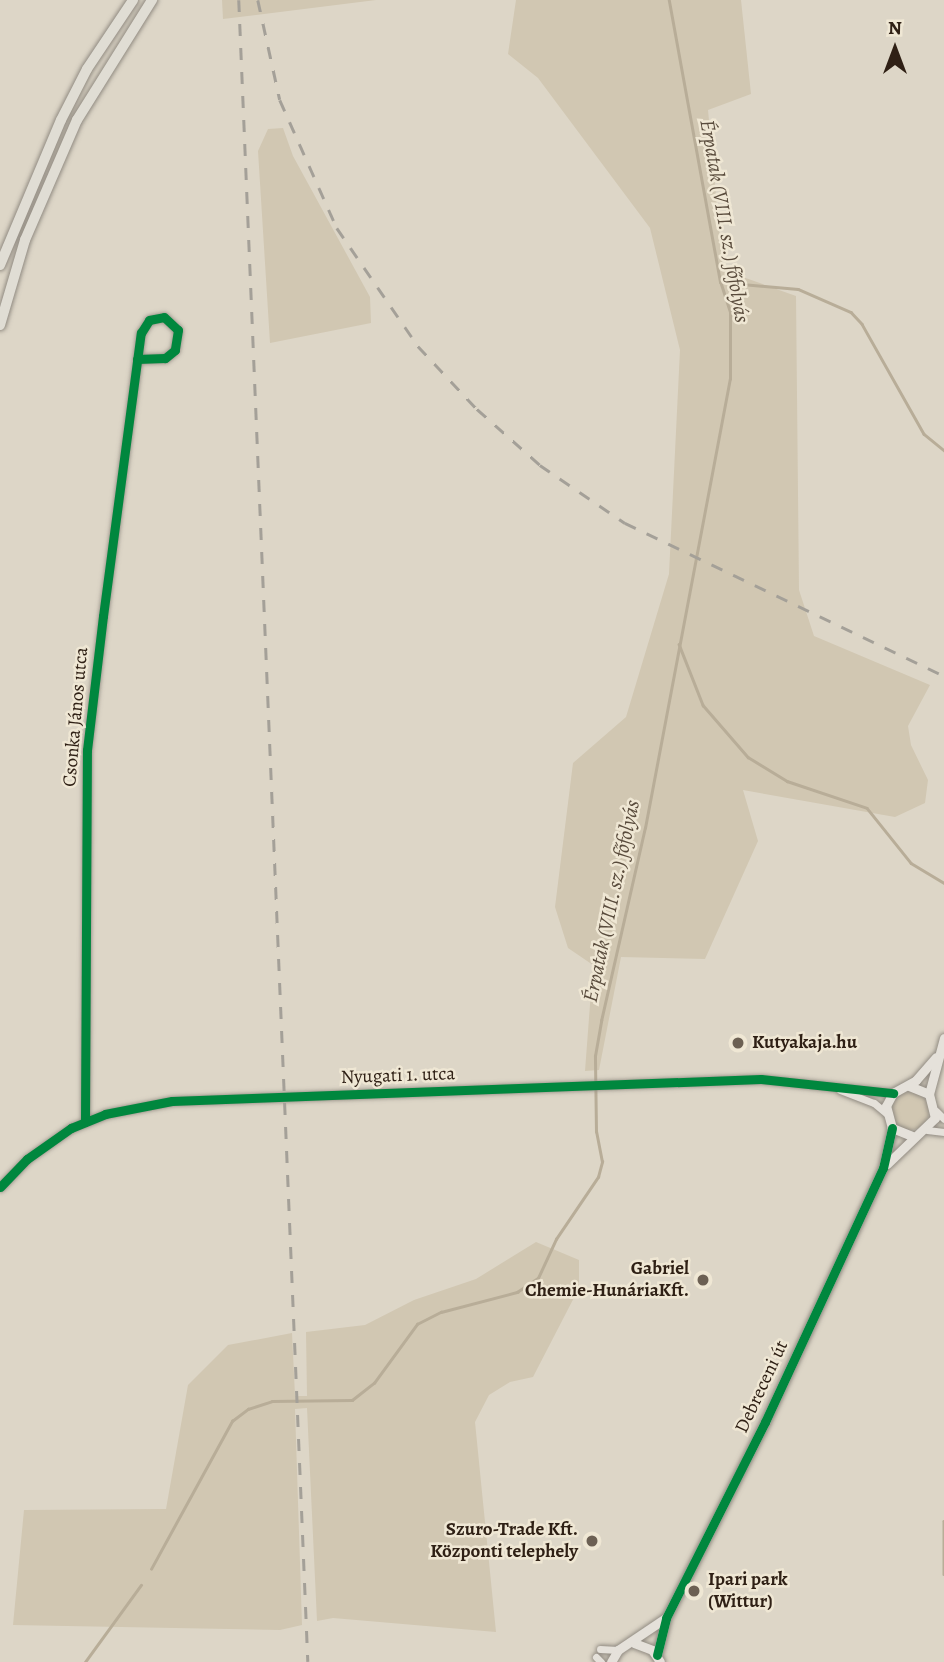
<!DOCTYPE html>
<meta charset="utf-8">
<style>
body{margin:0}
#map{position:relative;width:944px;height:1662px;overflow:hidden;background:#ddd6c7;font-family:Alegreya,serif}
div>[style]{position:absolute}
.green>*{inset:0;background:#d1c7b2}
.round{border-radius:50%}
.stream>*{height:2.5px;margin:-1.25px;padding:0 1.25px;transform-origin:1.25px;border-radius:1.25px;background:#b8ad98}
.roads{filter:drop-shadow(0 0 2px #918b82) drop-shadow(0 0 2px #918b82)}
.minor>*{height:7px;margin:-3.5px;padding:0 3.5px;transform-origin:3.5px;border-radius:3.5px;background:#e5e1da}
.tertiary>*{height:9px;margin:-4.5px;padding:0 4.5px;transform-origin:4.5px;border-radius:4.5px;background:#e5e1da}
.primary>*{height:10px;margin:-5px;padding:0 5px;transform-origin:5px;border-radius:5px;background:#e0ddd4}
.rail>*{height:2.5px;margin-top:-1.25px;transform-origin:0;background:repeating-linear-gradient(90deg,#a4a098 0 12px,transparent 0 24px)}
.cycleway>*{height:9px;margin:-4.5px;padding:0 4.5px;transform-origin:4.5px;border-radius:4.5px;background:#00873e}
.dots>*{width:19px;height:19px;translate:-50% -50%;box-sizing:border-box;border:4px solid #efe7d4;border-radius:50%}
span{translate:-50% -50%;white-space:nowrap;text-align:center;line-height:1.15;-webkit-text-stroke:5px #efe7d4;paint-order:stroke}
.street-label{font-size:19px;color:#2f2015}
.poi-label{font-size:19px;color:#2f2015;font-weight:700}
.left{translate:0 -50%;text-align:left}
.right{translate:-100% -50%;text-align:right}
.water-label{font-size:21px;color:#594b3c;font-style:italic}
.north{position:absolute;left:860px;top:14px;width:70px;height:70px;-webkit-text-stroke:5px #efe7d4;paint-order:stroke;rotate:0deg;font-size:19px;font-weight:700;line-height:28px;text-align:center;color:#2f2015}
.north::after{content:'';display:block;margin:auto;width:24px;height:32px;background:#2f2015;clip-path:polygon(50% 0,100% 100%,50% 72%,0 100%)}
</style>
<div id="map">
<div class="green">
<div style="clip-path:polygon(222px 0,376px 0,223px 19px)"></div>
<div style="clip-path:polygon(516px 0,741px 0,751px 94px,708px 110px,723px 270px,796px 296px,799px 590px,814px 636px,930px 685px,908px 726px,911px 745px,928px 780px,925px 803px,895px 817px,743px 790px,758px 841px,705px 959px,621px 957px,599px 1070px,585px 1071px,593px 965px,568px 948px,555px 907px,573px 763px,626px 717px,669px 574px,680px 350px,650px 228px,538px 78px,508px 54px)"></div>
<div style="clip-path:polygon(283px 128px,293px 156px,370px 297px,371px 323px,270px 343px,258px 151px,268px 129px)"></div>
<div class="round" style="left:891px;top:1092px;width:38px;height:38px"></div>
<div style="clip-path:polygon(536px 1242px,579px 1260px,579px 1288px,533px 1377px,510px 1382px,489px 1395px,475px 1422px,496px 1632px,333px 1618px,317px 1621px,307px 1408px,295px 1409px,302px 1625px,280px 1630px,13px 1625px,24px 1510px,166px 1509px,188px 1385px,228px 1345px,292px 1333px,295px 1396px,307px 1396px,306px 1332px,365px 1325px,414px 1300px,476px 1279px)"></div>
</div>
<div class="stream">
<div style="left:720px;top:282px;width:78px;rotate:5.1deg"></div>
<div style="left:798px;top:289px;width:58px;rotate:23.5deg"></div>
<div style="left:851px;top:312px;width:16px;rotate:47deg"></div>
<div style="left:862px;top:324px;width:126px;rotate:60.6deg"></div>
<div style="left:924px;top:434px;width:26px;rotate:39deg"></div>
<div style="left:679px;top:644px;width:66px;rotate:68.5deg"></div>
<div style="left:703px;top:705px;width:69px;rotate:49.1deg"></div>
<div style="left:748px;top:757px;width:46px;rotate:31.6deg"></div>
<div style="left:787px;top:781px;width:84px;rotate:18.6deg"></div>
<div style="left:867px;top:808px;width:70px;rotate:51.3deg"></div>
<div style="left:911px;top:863px;width:39px;rotate:31deg"></div>
<div style="left:944px;top:1521px;width:53px;rotate:90deg"></div>
<div style="left:151px;top:1569px;width:169px;rotate:-61.3deg"></div>
<div style="left:232px;top:1421px;width:20px;rotate:-37deg"></div>
<div style="left:248px;top:1409px;width:25px;rotate:-18deg"></div>
<div style="left:272px;top:1401px;width:80px;rotate:-0.7deg"></div>
<div style="left:352px;top:1400px;width:28px;rotate:-38deg"></div>
<div style="left:374px;top:1383px;width:73px;rotate:-53.9deg"></div>
<div style="left:417px;top:1324px;width:27px;rotate:-27deg"></div>
<div style="left:441px;top:1312px;width:79px;rotate:-14.7deg"></div>
<div style="left:517px;top:1292px;width:25px;rotate:-34deg"></div>
<div style="left:538px;top:1278px;width:43px;rotate:-65.2deg"></div>
<div style="left:556px;top:1239px;width:75px;rotate:-55.9deg"></div>
<div style="left:598px;top:1177px;width:16px;rotate:-75deg"></div>
<div style="left:602px;top:1162px;width:31px;rotate:-101deg"></div>
<div style="left:596px;top:1132px;width:76px;rotate:-90.8deg"></div>
<div style="left:595px;top:1056px;width:36px;rotate:-80deg"></div>
<div style="left:601px;top:1021px;width:198px;rotate:-77.2deg"></div>
<div style="left:645px;top:828px;width:457px;rotate:-79.3deg"></div>
<div style="left:730px;top:379px;width:67px;rotate:-90deg"></div>
<div style="left:730px;top:312px;width:32px;rotate:-108deg"></div>
<div style="left:720px;top:282px;width:287px;rotate:-100.3deg"></div>
<div style="left:85px;top:1662px;width:95px;rotate:-54deg"></div>
</div>
<div class="roads">
<div class="minor">
<div style="left:840px;top:1090px;width:36px;rotate:21deg"></div>
<div style="left:874px;top:1103px;width:16px;rotate:40deg"></div>
<div style="left:936px;top:1111px;width:11px;rotate:45deg"></div>
<div style="left:85px;top:1122px;width:372px;rotate:-89.7deg"></div>
<div style="left:87px;top:750px;width:135px;rotate:-83.2deg"></div>
<div style="left:103px;top:616px;width:286px;rotate:-82.4deg"></div>
<div style="left:141px;top:333px;width:15px;rotate:-58deg"></div>
<div style="left:149px;top:320px;width:15px;rotate:-11deg"></div>
<div style="left:164px;top:317px;width:19px;rotate:43deg"></div>
<div style="left:178px;top:330px;width:20px;rotate:99deg"></div>
<div style="left:175px;top:350px;width:13px;rotate:141deg"></div>
<div style="left:165px;top:358px;width:28px;rotate:178deg"></div>
<div style="left:927px;top:1130px;width:17px;rotate:7deg"></div>
<div style="left:0;top:1187px;width:39px;rotate:-46deg"></div>
<div style="left:27px;top:1159px;width:54px;rotate:-35.2deg"></div>
<div style="left:71px;top:1128px;width:37px;rotate:-22deg"></div>
<div style="left:105px;top:1114px;width:68px;rotate:-11deg"></div>
<div style="left:172px;top:1101px;width:589px;rotate:-2.14deg"></div>
<div style="left:761px;top:1079px;width:133px;rotate:6.1deg"></div>
<div style="left:600px;top:1649px;width:18px;rotate:3deg"></div>
<div style="left:596px;top:1657px;width:7px;rotate:45deg"></div>
</div>
<div class="tertiary">
<div style="left:929px;top:1094px;width:58px;rotate:-75deg"></div>
<div style="left:912px;top:1136px;width:22px;rotate:-158deg"></div>
<div style="left:892px;top:1128px;width:23px;rotate:-105deg"></div>
<div style="left:886px;top:1106px;width:15px;rotate:-62deg"></div>
<div style="left:893px;top:1093px;width:26px;rotate:-29deg"></div>
<div style="left:916px;top:1080px;width:30px;rotate:-49deg"></div>
<div style="left:887px;top:1164px;width:66px;rotate:-43.8deg"></div>
<div style="left:935px;top:1118px;width:25px;rotate:-104deg"></div>
<div style="left:929px;top:1094px;width:22px;rotate:-158deg"></div>
<div style="left:634px;top:1643px;width:19px;rotate:21deg"></div>
<div style="left:652px;top:1650px;width:14px;rotate:56deg"></div>
<div style="left:657px;top:1655px;width:38px;rotate:-76deg"></div>
<div style="left:666px;top:1618px;width:220px;rotate:-63.2deg"></div>
<div style="left:765px;top:1422px;width:280px;rotate:-65.1deg"></div>
<div style="left:883px;top:1168px;width:41px;rotate:-77.3deg"></div>
<div style="left:611px;top:1662px;width:14px;rotate:-60deg"></div>
<div style="left:618px;top:1650px;width:55px;rotate:-34deg"></div>
</div>
<div class="primary">
<div style="left:0;top:265px;width:157px;rotate:-67.2deg"></div>
<div style="left:61px;top:120px;width:57px;rotate:-63deg"></div>
<div style="left:87px;top:69px;width:83px;rotate:-56.3deg"></div>
<div style="left:0;top:325px;width:89px;rotate:-73.6deg"></div>
<div style="left:25px;top:240px;width:131px;rotate:-66.6deg"></div>
<div style="left:77px;top:120px;width:142px;rotate:-58deg"></div>
</div>
</div>
<div class="rail">
<div style="left:239px;top:0;width:1663px;rotate:87.62deg"></div>
<div style="left:258px;top:0;width:102px;rotate:77.6deg"></div>
<div style="left:280px;top:100px;width:140px;rotate:66deg"></div>
<div style="left:337px;top:228px;width:143px;rotate:55.5deg"></div>
<div style="left:418px;top:346px;width:86px;rotate:46.9deg"></div>
<div style="left:477px;top:409px;width:84px;rotate:41.6deg"></div>
<div style="left:540px;top:465px;width:103px;rotate:34.3deg"></div>
<div style="left:625px;top:523px;width:354px;rotate:25.6deg"></div>
</div>
<div class="cycleway">
<div style="left:85px;top:1122px;width:372px;rotate:-89.7deg"></div>
<div style="left:87px;top:750px;width:135px;rotate:-83.2deg"></div>
<div style="left:103px;top:616px;width:286px;rotate:-82.4deg"></div>
<div style="left:141px;top:333px;width:15px;rotate:-58deg"></div>
<div style="left:149px;top:320px;width:15px;rotate:-11deg"></div>
<div style="left:164px;top:317px;width:19px;rotate:43deg"></div>
<div style="left:178px;top:330px;width:20px;rotate:99deg"></div>
<div style="left:175px;top:350px;width:13px;rotate:141deg"></div>
<div style="left:165px;top:358px;width:28px;rotate:178deg"></div>
<div style="left:0;top:1187px;width:39px;rotate:-46deg"></div>
<div style="left:27px;top:1159px;width:54px;rotate:-35.2deg"></div>
<div style="left:71px;top:1128px;width:37px;rotate:-22deg"></div>
<div style="left:105px;top:1114px;width:68px;rotate:-11deg"></div>
<div style="left:172px;top:1101px;width:589px;rotate:-2.14deg"></div>
<div style="left:761px;top:1079px;width:133px;rotate:6.1deg"></div>
<div style="left:657px;top:1655px;width:38px;rotate:-76deg"></div>
<div style="left:666px;top:1618px;width:220px;rotate:-63.2deg"></div>
<div style="left:765px;top:1422px;width:280px;rotate:-65.1deg"></div>
<div style="left:883px;top:1168px;width:41px;rotate:-77.3deg"></div>
</div>
<div class="dots">
<div style="left:738px;top:1043px;background:#6c6053"></div>
<div style="left:703px;top:1280px;background:#6c6053"></div>
<div style="left:592px;top:1541px;background:#6c6053"></div>
<div style="left:694px;top:1591px;background:#6c6053"></div>
</div>
<div class="street-label">
<span style="left:76px;top:717px;rotate:-85deg">Csonka János utca</span>
<span style="left:398px;top:1076px;rotate:-2deg">Nyugati 1. utca</span>
<span style="left:762px;top:1387px;rotate:-65deg">Debreceni út</span>
</div>
<div class="poi-label">
<span class="left" style="left:752px;top:1043px">Kutyakaja.hu</span>
<span class="right" style="left:689px;top:1280px">Gabriel<br>Chemie-HunáriaKft.</span>
<span class="right" style="left:578px;top:1541px">Szuro-Trade Kft.<br>Központi telephely</span>
<span class="left" style="left:708px;top:1591px">Ipari park<br>(Wittur)</span>
</div>
<div class="water-label">
<span style="left:725px;top:221px;rotate:80deg">Érpatak (VIII. sz.) főfolyás</span>
<span style="left:611px;top:901px;rotate:-78deg">Érpatak (VIII. sz.) főfolyás</span>
</div>
<div class="north">N</div>
</div>
